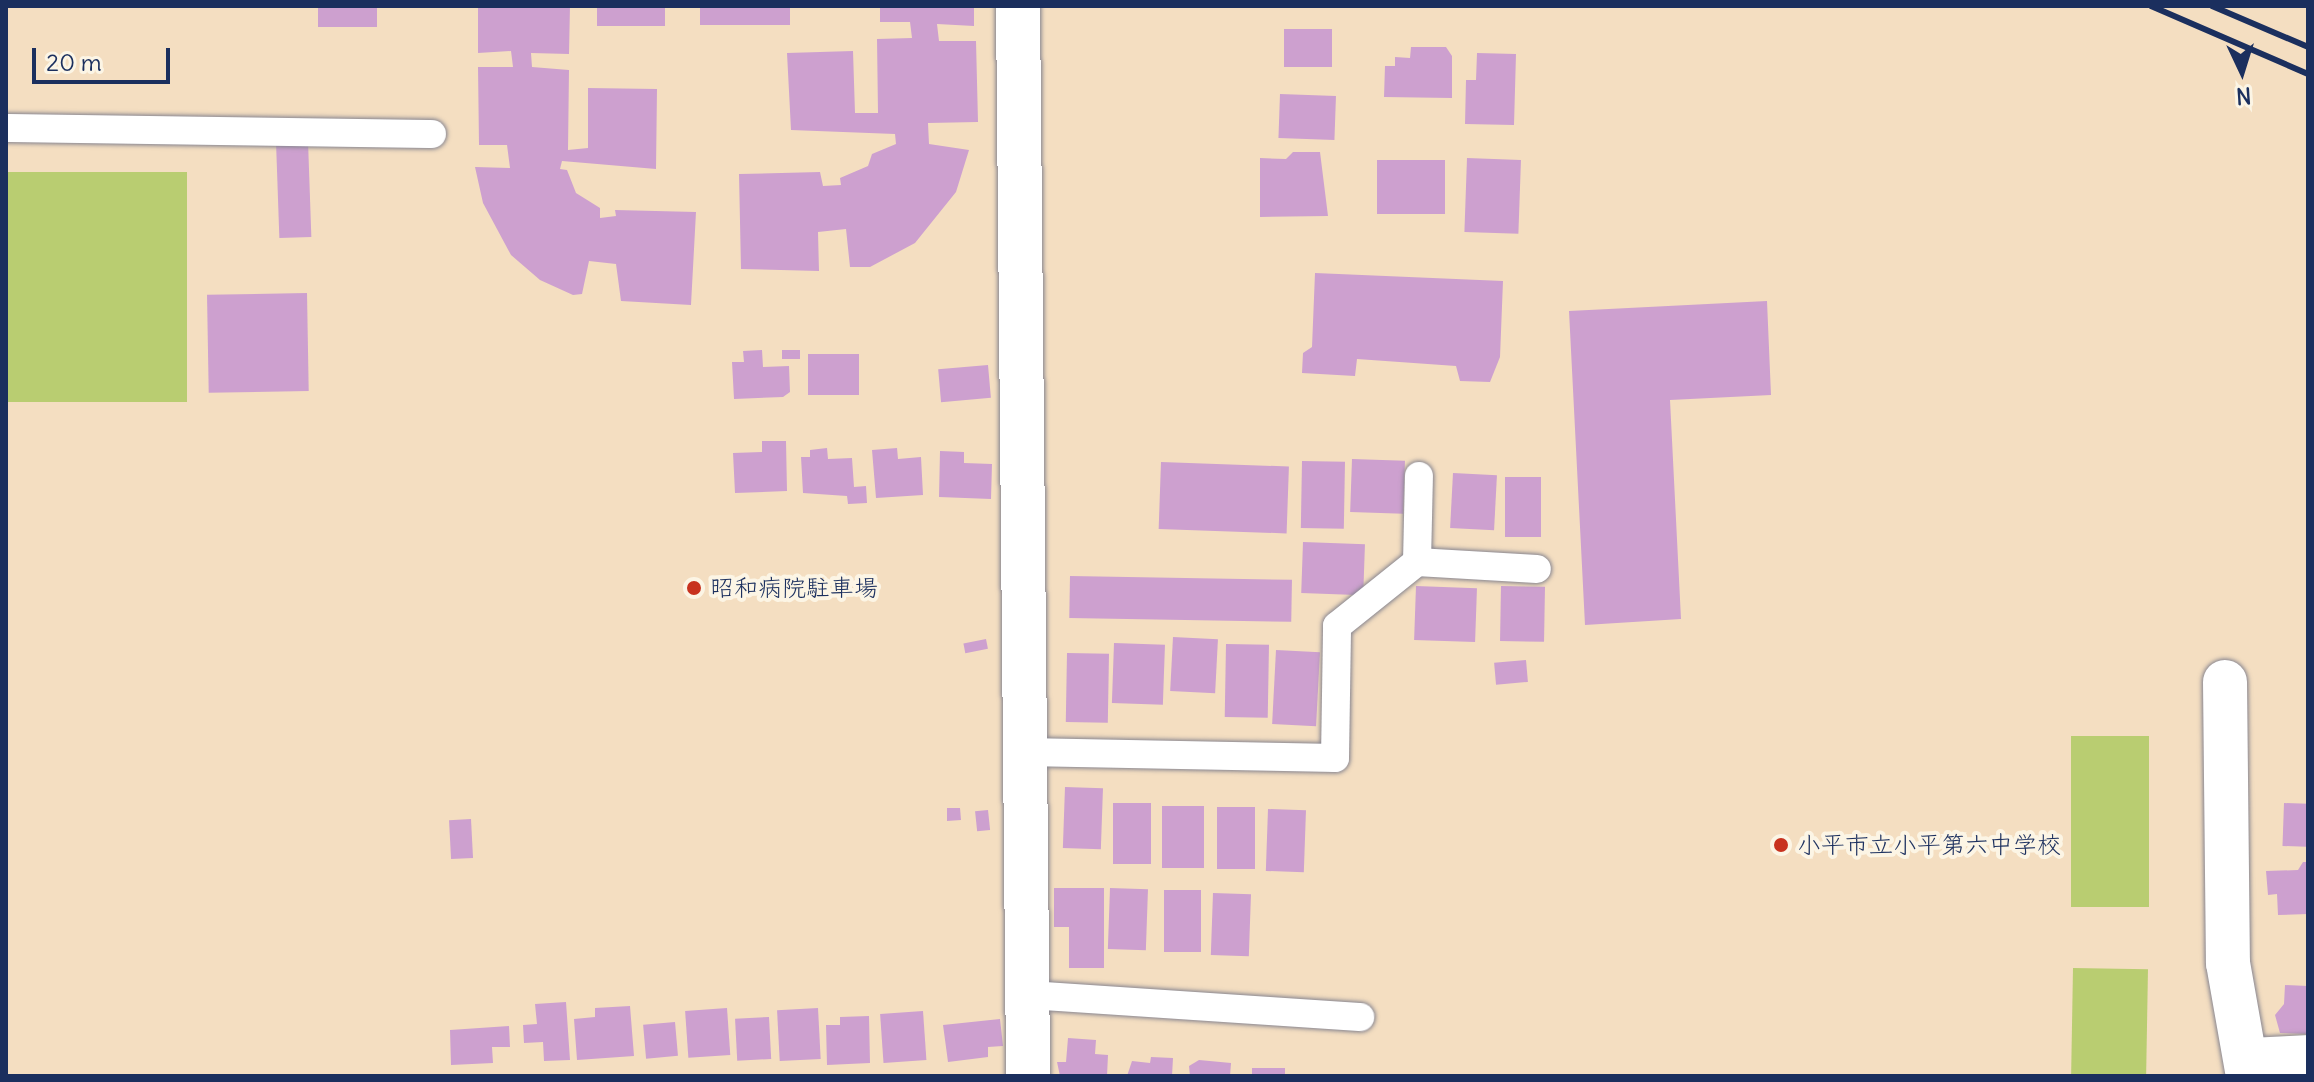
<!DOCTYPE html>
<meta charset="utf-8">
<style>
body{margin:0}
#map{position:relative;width:2314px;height:1082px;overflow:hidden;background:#f4dec1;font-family:Delius,"Klee One",sans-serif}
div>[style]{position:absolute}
.green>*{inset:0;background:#b9cd71;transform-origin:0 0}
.building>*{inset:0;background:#cda0cf;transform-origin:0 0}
.roads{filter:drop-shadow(0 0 2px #888690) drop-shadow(0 0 2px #888690)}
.service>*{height:28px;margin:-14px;padding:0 14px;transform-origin:14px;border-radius:14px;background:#fff}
.minor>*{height:44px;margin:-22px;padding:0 22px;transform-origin:22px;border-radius:22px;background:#fff}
.rail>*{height:6px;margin:-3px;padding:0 3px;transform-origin:3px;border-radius:3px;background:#1b2f5e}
.dots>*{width:22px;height:22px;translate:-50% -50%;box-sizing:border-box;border:4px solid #fcf5e5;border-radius:50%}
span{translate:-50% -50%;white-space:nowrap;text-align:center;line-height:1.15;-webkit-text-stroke:8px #fcf5e5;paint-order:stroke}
.poi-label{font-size:24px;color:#1b2f5e}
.left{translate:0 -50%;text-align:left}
.frame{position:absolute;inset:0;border:8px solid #1b2f5e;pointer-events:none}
.north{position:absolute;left:2202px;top:32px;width:80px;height:80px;-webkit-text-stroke:6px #fcf5e5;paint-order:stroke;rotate:176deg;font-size:22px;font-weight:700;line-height:32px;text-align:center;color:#1b2f5e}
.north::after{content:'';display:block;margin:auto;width:28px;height:36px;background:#1b2f5e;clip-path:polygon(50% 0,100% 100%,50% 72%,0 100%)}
.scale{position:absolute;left:32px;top:48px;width:138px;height:36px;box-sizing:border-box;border:4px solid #1b2f5e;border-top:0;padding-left:10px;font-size:24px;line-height:28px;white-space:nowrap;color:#1b2f5e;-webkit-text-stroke:6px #fcf5e5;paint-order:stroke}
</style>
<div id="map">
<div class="green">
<div style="left:6px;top:172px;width:181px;height:230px"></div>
<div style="left:2071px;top:736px;width:78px;height:171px"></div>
<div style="left:2073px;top:968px;width:75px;height:108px;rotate:1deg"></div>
</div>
<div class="building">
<div style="left:318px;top:6px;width:59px;height:21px"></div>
<div style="clip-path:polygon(478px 6px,570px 6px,569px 54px,531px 53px,532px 67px,569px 70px,568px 150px,588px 148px,588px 88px,657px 89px,656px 169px,562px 161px,560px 169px,567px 170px,576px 193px,600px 208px,600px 218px,616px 216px,615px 210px,696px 212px,691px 305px,621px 301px,616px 264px,589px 261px,582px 294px,573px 295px,540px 280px,511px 255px,483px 203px,475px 167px,510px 168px,507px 145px,479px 145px,478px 67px,513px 67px,511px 51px,478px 53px)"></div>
<div style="left:597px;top:6px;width:68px;height:20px"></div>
<div style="left:700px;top:6px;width:90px;height:19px"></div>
<div style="clip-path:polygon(880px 6px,974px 6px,974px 26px,937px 24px,939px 41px,976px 41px,978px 122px,928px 123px,929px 144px,969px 150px,956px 192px,915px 243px,870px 267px,850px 267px,846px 229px,818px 232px,819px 271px,741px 269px,739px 174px,820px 172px,823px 186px,841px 185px,840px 178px,868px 166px,872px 154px,896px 144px,895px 134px,791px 130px,787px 53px,853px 51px,855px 113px,878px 113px,877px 39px,912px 38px,910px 22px,880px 22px)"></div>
<div style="left:1284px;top:29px;width:48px;height:38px"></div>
<div style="clip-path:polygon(1411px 47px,1446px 47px,1452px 56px,1452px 98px,1384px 97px,1385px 66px,1395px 66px,1395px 57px,1410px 58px)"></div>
<div style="clip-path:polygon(1477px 53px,1516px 54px,1514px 125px,1465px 124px,1466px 80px,1476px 80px)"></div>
<div style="left:1280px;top:94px;width:56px;height:44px;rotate:2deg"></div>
<div style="left:308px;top:141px;width:96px;height:32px;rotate:88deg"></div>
<div style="clip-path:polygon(1293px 152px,1320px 152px,1328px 216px,1260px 217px,1260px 158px,1286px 159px)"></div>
<div style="left:1467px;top:158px;width:54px;height:74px;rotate:2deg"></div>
<div style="left:1377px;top:160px;width:68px;height:54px"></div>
<div style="clip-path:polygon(1315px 273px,1503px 281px,1500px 357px,1490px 382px,1460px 381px,1456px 366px,1357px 359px,1355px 376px,1302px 373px,1303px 353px,1312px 347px)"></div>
<div style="left:307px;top:293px;width:98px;height:100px;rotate:89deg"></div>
<div style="clip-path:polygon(1767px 301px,1771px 395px,1670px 400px,1681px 619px,1585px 625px,1569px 311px)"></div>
<div style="clip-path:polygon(762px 350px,763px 367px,789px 366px,790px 392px,783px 397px,734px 399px,732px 362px,744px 362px,743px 351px)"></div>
<div style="left:782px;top:350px;width:18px;height:9px"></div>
<div style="left:859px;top:354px;width:41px;height:51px;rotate:90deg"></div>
<div style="left:988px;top:365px;width:33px;height:50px;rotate:85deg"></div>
<div style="clip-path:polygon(762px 441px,786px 441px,787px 491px,735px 493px,733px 453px,762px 452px)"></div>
<div style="clip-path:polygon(827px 448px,828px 459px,852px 458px,854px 487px,866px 486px,867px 503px,848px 504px,847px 496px,803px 493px,801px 457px,810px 457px,810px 450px)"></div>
<div style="clip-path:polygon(897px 448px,898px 459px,921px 457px,923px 495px,876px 498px,872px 450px)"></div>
<div style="clip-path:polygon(940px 451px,964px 452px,964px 463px,992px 464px,991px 499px,939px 497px)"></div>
<div style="left:1352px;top:459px;width:53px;height:53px;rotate:2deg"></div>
<div style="left:1302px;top:461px;width:43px;height:67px;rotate:1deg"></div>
<div style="left:1161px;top:462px;width:128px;height:67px;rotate:2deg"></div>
<div style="left:1453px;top:473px;width:44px;height:55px;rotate:3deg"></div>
<div style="left:1505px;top:477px;width:36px;height:60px"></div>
<div style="left:1303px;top:542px;width:62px;height:51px;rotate:2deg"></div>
<div style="left:1070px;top:576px;width:222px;height:42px;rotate:1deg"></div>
<div style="left:1416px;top:586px;width:61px;height:54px;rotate:2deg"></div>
<div style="left:1501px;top:586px;width:44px;height:55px;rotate:1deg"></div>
<div style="left:1173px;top:637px;width:45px;height:54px;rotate:3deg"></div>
<div style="left:986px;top:639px;width:10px;height:23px;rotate:79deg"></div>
<div style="left:1114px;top:643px;width:51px;height:60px;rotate:2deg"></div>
<div style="left:1226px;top:644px;width:43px;height:73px;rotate:1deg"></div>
<div style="left:1276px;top:650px;width:44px;height:74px;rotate:3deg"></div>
<div style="left:1067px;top:653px;width:42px;height:69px;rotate:1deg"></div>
<div style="left:1526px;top:660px;width:22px;height:32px;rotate:85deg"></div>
<div style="left:1065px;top:787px;width:38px;height:61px;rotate:2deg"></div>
<div style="left:1113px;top:803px;width:38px;height:61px"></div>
<div style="left:2284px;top:803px;width:24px;height:43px;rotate:2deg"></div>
<div style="left:1162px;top:806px;width:42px;height:62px"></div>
<div style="left:1217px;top:807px;width:38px;height:62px"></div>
<div style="clip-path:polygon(947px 808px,960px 808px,961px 820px,947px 821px)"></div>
<div style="left:1268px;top:809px;width:38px;height:62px;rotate:2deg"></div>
<div style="left:988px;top:810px;width:20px;height:13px;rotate:84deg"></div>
<div style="left:471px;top:819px;width:39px;height:22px;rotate:87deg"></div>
<div style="clip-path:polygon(2303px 862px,2308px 862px,2308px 914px,2278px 915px,2277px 894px,2268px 895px,2266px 871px,2298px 870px)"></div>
<div style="clip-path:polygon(1054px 888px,1104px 888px,1104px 968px,1069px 968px,1069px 927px,1054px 927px)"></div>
<div style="left:1110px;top:888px;width:38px;height:61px;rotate:2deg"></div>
<div style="left:1164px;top:890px;width:37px;height:62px"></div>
<div style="left:1213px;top:893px;width:38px;height:62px;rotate:2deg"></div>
<div style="clip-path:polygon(2285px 985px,2308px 986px,2308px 1034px,2280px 1033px,2275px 1015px,2284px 1004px)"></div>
<div style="clip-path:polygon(566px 1002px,570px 1060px,544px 1061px,543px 1042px,524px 1043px,523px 1025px,537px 1024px,535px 1004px)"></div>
<div style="clip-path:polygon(630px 1006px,634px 1056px,577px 1060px,574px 1019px,595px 1017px,595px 1008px)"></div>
<div style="left:727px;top:1008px;width:47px;height:42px;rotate:86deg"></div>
<div style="left:818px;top:1008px;width:51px;height:41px;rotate:87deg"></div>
<div style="left:923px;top:1011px;width:49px;height:43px;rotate:86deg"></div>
<div style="clip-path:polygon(869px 1016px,870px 1063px,827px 1065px,826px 1025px,840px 1025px,840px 1017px)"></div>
<div style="left:769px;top:1017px;width:42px;height:34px;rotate:87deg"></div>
<div style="clip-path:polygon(1000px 1019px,1003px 1046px,988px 1047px,988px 1057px,948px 1062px,943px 1025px)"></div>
<div style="left:675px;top:1022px;width:34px;height:32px;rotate:85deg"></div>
<div style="clip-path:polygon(509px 1026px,510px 1047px,492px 1047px,493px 1063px,451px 1065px,450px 1030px)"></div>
<div style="clip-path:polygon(1068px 1038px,1096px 1040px,1095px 1054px,1108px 1055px,1107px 1076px,1060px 1076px,1057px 1062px,1066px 1062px)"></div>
<div style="clip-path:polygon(1151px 1057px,1173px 1058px,1172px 1076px,1127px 1076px,1132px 1061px,1150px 1063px)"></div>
<div style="clip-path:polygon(1199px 1060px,1231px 1063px,1230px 1076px,1190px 1076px,1189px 1066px)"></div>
<div style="left:1252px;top:1068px;width:33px;height:8px"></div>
</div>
<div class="roads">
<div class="service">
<div style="left:6px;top:128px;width:426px;rotate:0.8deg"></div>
<div style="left:1417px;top:562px;width:86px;rotate:-88.7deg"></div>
<div style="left:1026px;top:752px;width:309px;rotate:1.1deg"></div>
<div style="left:1335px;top:758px;width:132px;rotate:-89.1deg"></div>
<div style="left:1337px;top:626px;width:102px;rotate:-38.7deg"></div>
<div style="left:1417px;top:562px;width:120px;rotate:3.3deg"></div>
<div style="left:1028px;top:995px;width:333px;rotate:3.8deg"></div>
</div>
<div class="minor">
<div style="left:1018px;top:6px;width:1070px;rotate:89.46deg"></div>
<div style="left:2225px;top:682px;width:281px;rotate:89.4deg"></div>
<div style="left:2228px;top:963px;width:115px;rotate:80deg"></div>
<div style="left:2248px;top:1060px;width:60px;rotate:-2.9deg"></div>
</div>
</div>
<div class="rail">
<div style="left:2151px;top:6px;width:171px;rotate:23.4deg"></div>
<div style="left:2212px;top:6px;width:104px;rotate:23.1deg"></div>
</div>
<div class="dots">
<div style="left:694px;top:588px;background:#c8321e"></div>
<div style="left:1781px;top:845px;background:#c8321e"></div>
</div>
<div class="poi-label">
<span class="left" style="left:710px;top:588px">昭和病院駐車場</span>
<span class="left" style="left:1797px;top:845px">小平市立小平第六中学校</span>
</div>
<div class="frame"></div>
<div class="north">N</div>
<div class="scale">20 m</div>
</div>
